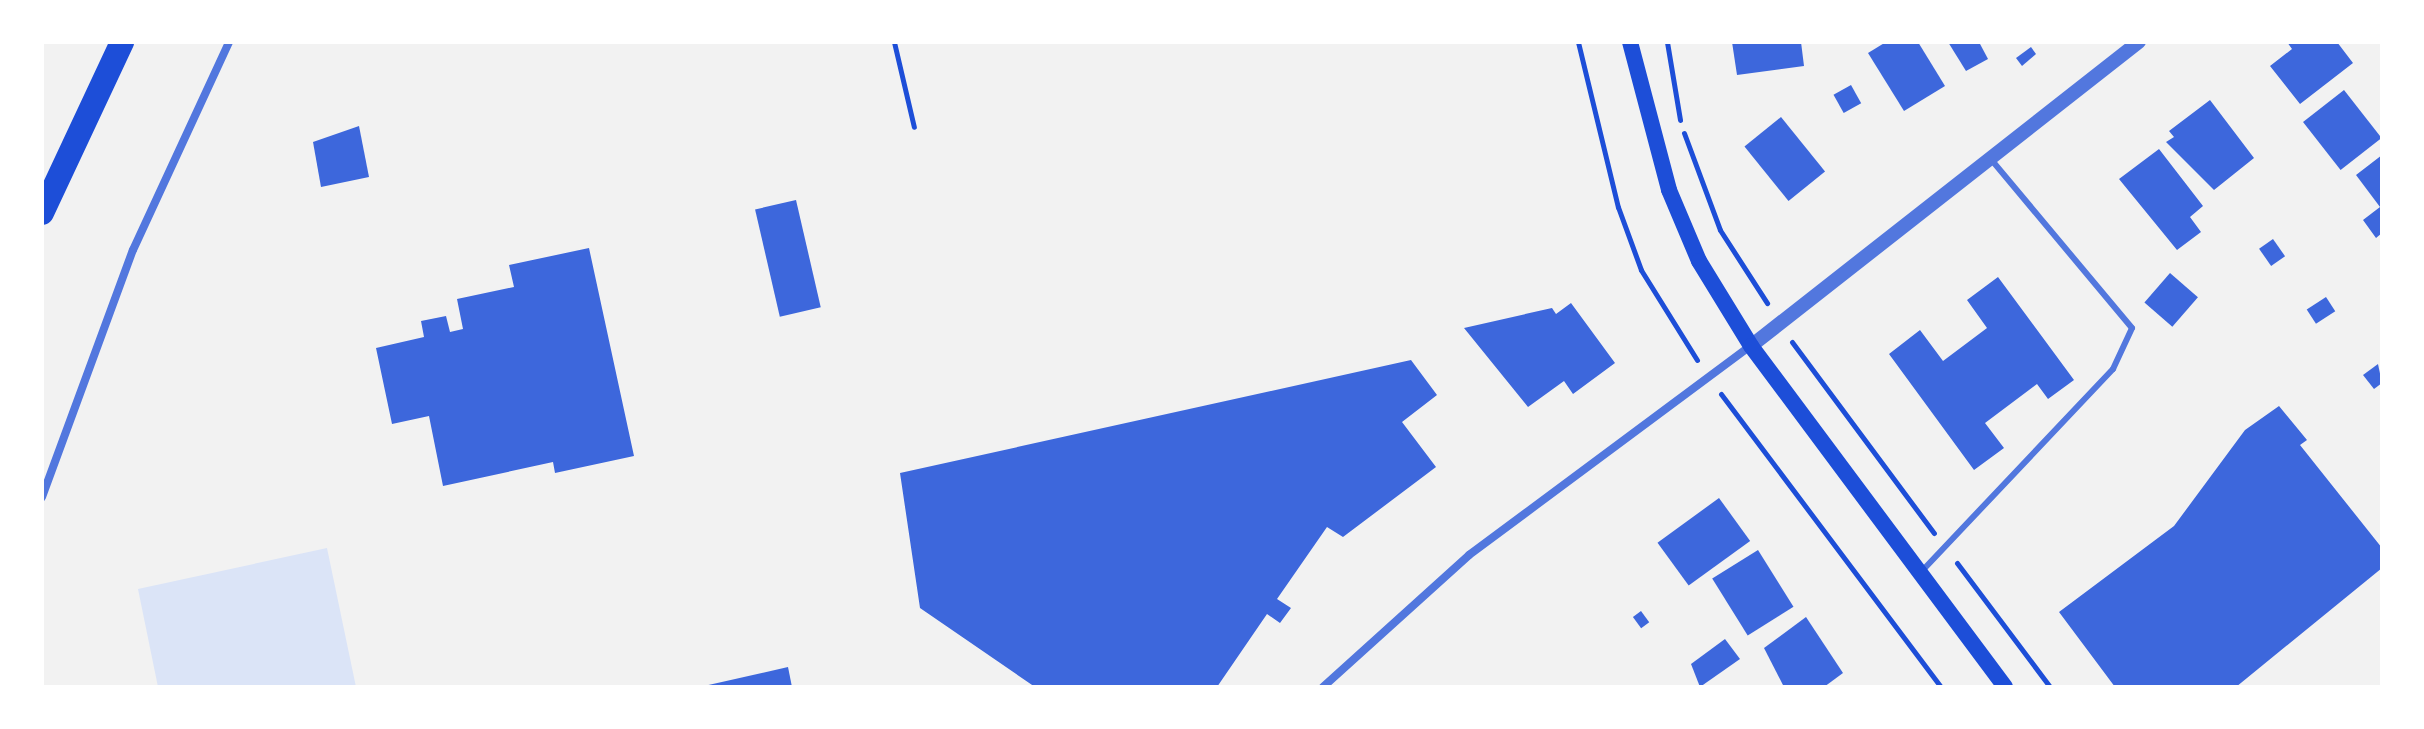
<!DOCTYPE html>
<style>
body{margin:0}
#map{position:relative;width:2424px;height:729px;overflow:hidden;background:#f2f2f2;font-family:"IBM Plex Serif",serif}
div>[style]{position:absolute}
.green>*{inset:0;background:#dbe4f7}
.building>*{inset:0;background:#3d67dc;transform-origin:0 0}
.path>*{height:5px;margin:-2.5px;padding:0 2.5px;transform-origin:2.5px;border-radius:2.5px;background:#1d4ed8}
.service>*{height:6px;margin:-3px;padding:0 3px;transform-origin:3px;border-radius:3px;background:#5277de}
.minor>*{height:8px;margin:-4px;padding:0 4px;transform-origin:4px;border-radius:4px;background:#5277de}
.tertiary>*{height:14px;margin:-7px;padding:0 7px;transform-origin:7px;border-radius:7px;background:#5277de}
.secondary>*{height:16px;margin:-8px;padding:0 8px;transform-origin:8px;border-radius:8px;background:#1d4ed8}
.motorway>*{height:24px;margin:-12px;padding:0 12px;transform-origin:12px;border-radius:12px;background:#1d4ed8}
span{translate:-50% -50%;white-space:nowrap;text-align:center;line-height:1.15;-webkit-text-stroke:6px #fff;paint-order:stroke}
.frame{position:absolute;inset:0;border:44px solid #fff;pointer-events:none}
</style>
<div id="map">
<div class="green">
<div style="clip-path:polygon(327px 548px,356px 687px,158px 687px,138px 589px)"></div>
</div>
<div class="building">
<div style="clip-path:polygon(1732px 42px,1801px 42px,1804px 66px,1737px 75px)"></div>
<div style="clip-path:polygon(1886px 42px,1918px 42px,1945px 86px,1904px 111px,1868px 53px)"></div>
<div style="clip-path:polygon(1948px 42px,1979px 42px,1988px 59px,1966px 71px)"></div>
<div style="clip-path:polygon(2287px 42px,2337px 42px,2353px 63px,2300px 104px,2270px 66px,2292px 49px)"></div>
<div style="clip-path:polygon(2031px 47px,2036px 54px,2022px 66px,2016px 58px)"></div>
<div style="left:1851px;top:85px;width:21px;height:20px;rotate:61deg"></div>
<div style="left:2344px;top:90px;width:61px;height:52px;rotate:52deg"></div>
<div style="clip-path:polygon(2210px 100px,2254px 158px,2214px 190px,2166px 142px,2174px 137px,2169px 131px)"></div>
<div style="left:1781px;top:117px;width:70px;height:47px;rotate:51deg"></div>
<div style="clip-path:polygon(359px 126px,369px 177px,321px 187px,313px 142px)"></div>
<div style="clip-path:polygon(2159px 149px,2203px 206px,2190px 217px,2201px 232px,2177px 250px,2119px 179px)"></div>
<div style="clip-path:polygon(2382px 155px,2382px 233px,2376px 238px,2363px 220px,2380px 207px,2356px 175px)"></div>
<div style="left:796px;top:200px;width:110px;height:42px;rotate:77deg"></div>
<div style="left:2273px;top:239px;width:21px;height:17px;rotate:55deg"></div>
<div style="clip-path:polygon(589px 248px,634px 456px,555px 473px,553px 462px,443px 486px,429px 416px,392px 424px,376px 348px,424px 337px,421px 321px,446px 316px,450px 332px,463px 329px,457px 299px,514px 287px,509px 265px)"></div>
<div style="left:2170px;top:273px;width:37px;height:39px;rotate:41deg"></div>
<div style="clip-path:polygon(1998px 277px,2074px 380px,2048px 399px,2037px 384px,1985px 423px,2004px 448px,1974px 470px,1889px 354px,1920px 330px,1943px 361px,1987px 328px,1967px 300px)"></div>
<div style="left:2326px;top:297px;width:17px;height:23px;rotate:57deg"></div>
<div style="clip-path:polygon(1571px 303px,1615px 363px,1573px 394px,1564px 381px,1528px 407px,1464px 328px,1552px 308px,1556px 314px)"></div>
<div style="clip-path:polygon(1411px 360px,1437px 395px,1402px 422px,1436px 467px,1343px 537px,1327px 527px,1277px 599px,1291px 608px,1280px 623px,1267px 614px,1217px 687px,1035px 687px,920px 608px,900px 473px)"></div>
<div style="clip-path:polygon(2378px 364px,2382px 383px,2374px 389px,2363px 375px)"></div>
<div style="clip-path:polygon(2279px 406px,2307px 440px,2300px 445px,2382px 548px,2382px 568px,2236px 687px,2115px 687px,2059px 612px,2174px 526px,2245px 430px)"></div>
<div style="left:1719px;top:498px;width:53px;height:76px;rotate:54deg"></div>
<div style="left:1758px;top:550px;width:67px;height:54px;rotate:58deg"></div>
<div style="left:1641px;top:611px;width:14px;height:10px;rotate:54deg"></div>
<div style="clip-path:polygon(1806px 617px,1843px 673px,1824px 687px,1784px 687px,1764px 648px)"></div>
<div style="clip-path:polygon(1725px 639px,1740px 659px,1700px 687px,1691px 664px)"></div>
<div style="clip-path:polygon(788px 667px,792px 687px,704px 687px,704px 686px)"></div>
</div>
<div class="path">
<div style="left:894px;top:42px;width:87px;rotate:76.8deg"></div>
<div style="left:1578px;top:42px;width:170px;rotate:76.4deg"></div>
<div style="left:1618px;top:207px;width:67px;rotate:69.9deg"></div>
<div style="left:1641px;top:270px;width:106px;rotate:58.1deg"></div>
<div style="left:1667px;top:42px;width:79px;rotate:80.5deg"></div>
<div style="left:1684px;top:133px;width:103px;rotate:69.6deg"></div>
<div style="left:1720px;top:230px;width:87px;rotate:57.2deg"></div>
<div style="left:1792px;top:342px;width:238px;rotate:53.4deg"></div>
<div style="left:1721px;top:394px;width:366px;rotate:53.1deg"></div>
<div style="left:1957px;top:563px;width:155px;rotate:53.1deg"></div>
</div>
<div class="service">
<div style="left:1922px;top:571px;width:278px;rotate:-46.6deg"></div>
<div style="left:2113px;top:369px;width:45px;rotate:-65.1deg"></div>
<div style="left:2132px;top:328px;width:222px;rotate:-129.9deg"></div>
</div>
<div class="minor">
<div style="left:42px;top:497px;width:263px;rotate:-69.8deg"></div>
<div style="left:133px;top:250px;width:229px;rotate:-65.2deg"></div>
<div style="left:1323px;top:687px;width:197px;rotate:-42.1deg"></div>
<div style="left:1469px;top:555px;width:350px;rotate:-36.6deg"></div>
</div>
<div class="tertiary">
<div style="left:1751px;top:346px;width:493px;rotate:-38.1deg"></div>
</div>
<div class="secondary">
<div style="left:1630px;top:42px;width:153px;rotate:75.2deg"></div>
<div style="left:1669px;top:190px;width:77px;rotate:67.1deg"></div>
<div style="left:1699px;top:261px;width:100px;rotate:58.5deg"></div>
<div style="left:1751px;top:346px;width:425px;rotate:53.3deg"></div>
</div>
<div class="motorway">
<div style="left:42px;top:213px;width:189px;rotate:-64.9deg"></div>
</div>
<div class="frame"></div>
</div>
